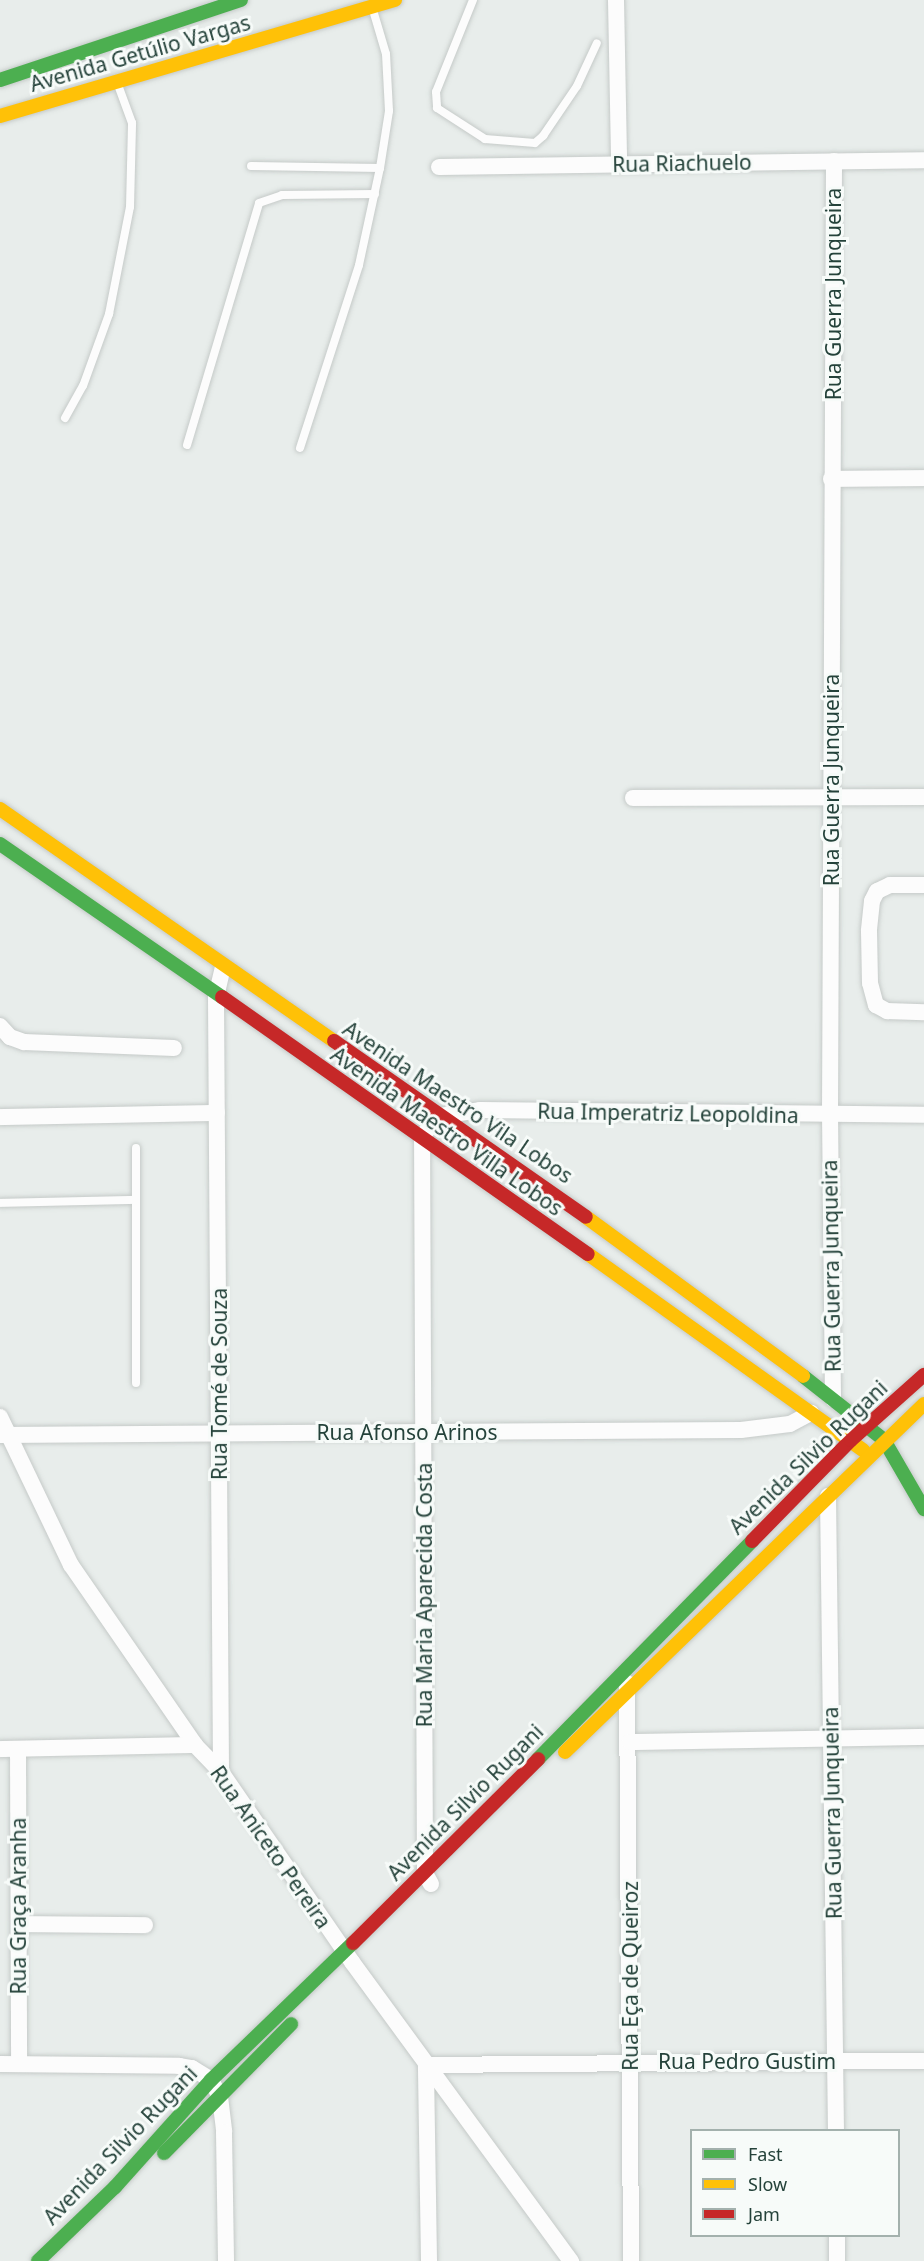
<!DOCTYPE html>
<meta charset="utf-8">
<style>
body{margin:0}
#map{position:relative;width:924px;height:2261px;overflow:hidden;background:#e8edeb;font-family:"Noto Sans",sans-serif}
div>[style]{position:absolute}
.roads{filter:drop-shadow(0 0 2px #c5cac8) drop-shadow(0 0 2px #c5cac8)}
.lane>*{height:8px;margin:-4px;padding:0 4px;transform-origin:4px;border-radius:4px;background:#fcfcfc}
.street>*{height:16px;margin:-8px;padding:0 8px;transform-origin:8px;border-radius:8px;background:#fcfcfc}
.fast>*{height:14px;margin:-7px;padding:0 7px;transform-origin:7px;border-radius:7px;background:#4caf50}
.slow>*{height:14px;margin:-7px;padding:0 7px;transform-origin:7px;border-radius:7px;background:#ffc107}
.jam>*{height:14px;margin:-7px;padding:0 7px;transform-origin:7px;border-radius:7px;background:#c62828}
span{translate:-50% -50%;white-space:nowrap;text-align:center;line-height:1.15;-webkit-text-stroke:6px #f7fbf9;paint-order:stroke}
.street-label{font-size:21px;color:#24423a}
.legend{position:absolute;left:690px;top:2129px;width:210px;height:108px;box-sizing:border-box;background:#f7fbf9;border:2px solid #a3b1ad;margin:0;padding:8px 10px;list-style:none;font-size:18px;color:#24423a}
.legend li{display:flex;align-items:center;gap:12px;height:30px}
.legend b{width:30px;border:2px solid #a3b1ad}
</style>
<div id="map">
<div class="roads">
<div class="lane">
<div style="left:473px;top:0;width:99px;rotate:111.9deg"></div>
<div style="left:436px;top:92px;width:16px;rotate:86deg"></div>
<div style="left:437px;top:108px;width:57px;rotate:32.9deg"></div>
<div style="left:485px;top:139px;width:50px;rotate:4.6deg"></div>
<div style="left:535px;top:143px;width:11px;rotate:-41deg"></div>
<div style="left:543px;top:136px;width:60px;rotate:-55.8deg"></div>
<div style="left:577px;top:86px;width:47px;rotate:-65.1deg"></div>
<div style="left:251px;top:166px;width:129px;rotate:0.9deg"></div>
<div style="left:65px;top:418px;width:37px;rotate:-61deg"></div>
<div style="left:83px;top:386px;width:77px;rotate:-70.1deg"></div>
<div style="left:109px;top:314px;width:109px;rotate:-78.9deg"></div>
<div style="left:130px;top:207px;width:84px;rotate:-88.6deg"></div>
<div style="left:132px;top:123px;width:40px;rotate:-110.2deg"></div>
<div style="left:187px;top:445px;width:252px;rotate:-73.4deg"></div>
<div style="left:259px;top:203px;width:24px;rotate:-19deg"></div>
<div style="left:282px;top:195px;width:93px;rotate:-0.6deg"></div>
<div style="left:300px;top:448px;width:192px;rotate:-72.1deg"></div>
<div style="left:359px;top:265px;width:99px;rotate:-77.8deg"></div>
<div style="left:380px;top:168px;width:58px;rotate:-81deg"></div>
<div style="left:389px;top:111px;width:57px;rotate:-93deg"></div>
<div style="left:386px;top:54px;width:46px;rotate:-106.5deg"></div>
<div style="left:0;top:1203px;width:136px;rotate:-1.3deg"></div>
<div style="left:136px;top:1383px;width:235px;rotate:-90deg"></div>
</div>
<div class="street">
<div style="left:616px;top:0;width:163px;rotate:88.9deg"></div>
<div style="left:439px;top:167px;width:485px;rotate:-0.8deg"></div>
<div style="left:831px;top:479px;width:93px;rotate:-0.6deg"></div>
<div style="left:633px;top:798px;width:291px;rotate:-0.2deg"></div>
<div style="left:924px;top:885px;width:34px;rotate:180deg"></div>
<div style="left:890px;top:885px;width:14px;rotate:155deg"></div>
<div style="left:877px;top:891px;width:11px;rotate:117deg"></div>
<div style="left:872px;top:901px;width:30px;rotate:96deg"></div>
<div style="left:869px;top:931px;width:52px;rotate:88.9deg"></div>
<div style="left:870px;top:983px;width:23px;rotate:75deg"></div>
<div style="left:876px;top:1005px;width:13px;rotate:29deg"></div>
<div style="left:887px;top:1011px;width:37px;rotate:2deg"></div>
<div style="left:0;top:1026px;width:15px;rotate:48deg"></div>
<div style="left:10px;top:1037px;width:15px;rotate:20deg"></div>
<div style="left:24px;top:1042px;width:150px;rotate:2.3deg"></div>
<div style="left:0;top:1117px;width:217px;rotate:-1.1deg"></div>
<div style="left:833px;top:1399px;width:283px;rotate:-90.6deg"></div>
<div style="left:830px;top:1116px;width:955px;rotate:-89.76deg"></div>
<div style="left:0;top:1417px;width:164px;rotate:64.4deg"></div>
<div style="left:71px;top:1565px;width:219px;rotate:55.4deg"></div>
<div style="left:195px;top:1745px;width:37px;rotate:46deg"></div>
<div style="left:221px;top:1772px;width:231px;rotate:55.4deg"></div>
<div style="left:352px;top:1962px;width:371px;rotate:53.8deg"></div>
<div style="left:0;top:1435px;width:741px;rotate:-0.39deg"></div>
<div style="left:741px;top:1430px;width:49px;rotate:-7deg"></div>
<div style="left:790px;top:1424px;width:24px;rotate:-28deg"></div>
<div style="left:828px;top:1496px;width:634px;rotate:89.28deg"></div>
<div style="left:627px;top:1683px;width:578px;rotate:89.6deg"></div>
<div style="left:630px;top:1742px;width:294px;rotate:-1deg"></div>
<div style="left:0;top:1749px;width:195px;rotate:-1.2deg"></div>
<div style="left:18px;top:1749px;width:315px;rotate:89.8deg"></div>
<div style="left:221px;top:1772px;width:775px;rotate:-90.37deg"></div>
<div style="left:216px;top:997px;width:31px;rotate:-77deg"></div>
<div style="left:431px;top:1884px;width:13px;rotate:-119deg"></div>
<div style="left:425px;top:1873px;width:737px;rotate:-90.23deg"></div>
<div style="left:422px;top:1136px;width:27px;rotate:-48deg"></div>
<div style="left:440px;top:1116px;width:40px;rotate:-8.5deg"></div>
<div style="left:480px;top:1110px;width:444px;rotate:0.6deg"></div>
<div style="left:19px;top:1924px;width:126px;rotate:0.5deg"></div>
<div style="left:0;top:2064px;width:179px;rotate:0.6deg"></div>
<div style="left:179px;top:2066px;width:13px;rotate:9deg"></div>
<div style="left:192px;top:2068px;width:22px;rotate:32deg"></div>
<div style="left:211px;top:2080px;width:19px;rotate:62deg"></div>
<div style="left:220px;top:2097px;width:35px;rotate:83deg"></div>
<div style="left:224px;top:2132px;width:129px;rotate:89.1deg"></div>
<div style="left:837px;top:2236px;width:25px;rotate:90deg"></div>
<div style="left:429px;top:2261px;width:196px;rotate:-90.9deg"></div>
<div style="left:426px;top:2065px;width:498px;rotate:-0.5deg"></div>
</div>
<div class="fast">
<div style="left:0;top:80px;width:254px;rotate:-18.4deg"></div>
<div style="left:0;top:844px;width:270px;rotate:34.6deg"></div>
<div style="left:803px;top:1376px;width:103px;rotate:38.3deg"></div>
<div style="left:884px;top:1440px;width:80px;rotate:59.9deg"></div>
<div style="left:538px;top:1759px;width:305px;rotate:-45.5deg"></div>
<div style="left:164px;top:2153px;width:181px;rotate:-45.4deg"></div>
<div style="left:38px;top:2261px;width:107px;rotate:-43.9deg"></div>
<div style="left:115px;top:2187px;width:144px;rotate:-48.1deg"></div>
<div style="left:211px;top:2080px;width:197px;rotate:-44deg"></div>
</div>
<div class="slow">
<div style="left:0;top:116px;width:412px;rotate:-16.4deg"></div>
<div style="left:0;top:809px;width:407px;rotate:34.8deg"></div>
<div style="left:586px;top:1217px;width:269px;rotate:36.2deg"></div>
<div style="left:588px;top:1254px;width:338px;rotate:35.5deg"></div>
<div style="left:565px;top:1752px;width:500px;rotate:-44.1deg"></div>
</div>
<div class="jam">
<div style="left:222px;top:997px;width:447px;rotate:35.1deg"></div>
<div style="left:334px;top:1041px;width:307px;rotate:34.9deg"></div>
<div style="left:752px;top:1541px;width:141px;rotate:-45.6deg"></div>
<div style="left:851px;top:1440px;width:98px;rotate:-41.7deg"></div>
<div style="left:353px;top:1943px;width:261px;rotate:-44.8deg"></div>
</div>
</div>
<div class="street-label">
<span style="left:140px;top:53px;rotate:-16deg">Avenida Getúlio Vargas</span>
<span style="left:682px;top:163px;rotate:-1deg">Rua Riachuelo</span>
<span style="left:833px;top:294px;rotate:-90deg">Rua Guerra Junqueira</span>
<span style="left:831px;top:780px;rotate:-90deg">Rua Guerra Junqueira</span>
<span style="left:458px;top:1102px;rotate:34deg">Avenida Maestro Vila Lobos</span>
<span style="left:668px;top:1113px;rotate:1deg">Rua Imperatriz Leopoldina</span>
<span style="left:447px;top:1131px;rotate:35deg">Avenida Maestro Villa Lobos</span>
<span style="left:831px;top:1266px;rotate:-91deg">Rua Guerra Junqueira</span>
<span style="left:219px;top:1384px;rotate:-90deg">Rua Tomé de Souza</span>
<span style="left:407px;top:1432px">Rua Afonso Arinos</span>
<span style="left:808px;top:1457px;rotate:-44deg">Avenida Silvio Rugani</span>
<span style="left:424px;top:1595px;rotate:-90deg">Rua Maria Aparecida Costa</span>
<span style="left:465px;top:1802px;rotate:-45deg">Avenida Silvio Rugani</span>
<span style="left:832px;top:1813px;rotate:-91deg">Rua Guerra Junqueira</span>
<span style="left:271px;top:1847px;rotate:55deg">Rua Aniceto Pereira</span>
<span style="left:18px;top:1906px;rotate:-90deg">Rua Graça Aranha</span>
<span style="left:630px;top:1976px;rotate:-90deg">Rua Eça de Queiroz</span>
<span style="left:747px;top:2061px">Rua Pedro Gustim</span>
<span style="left:120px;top:2145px;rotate:-46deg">Avenida Silvio Rugani</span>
</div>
<ul class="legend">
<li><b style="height:8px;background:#4caf50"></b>Fast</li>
<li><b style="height:8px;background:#ffc107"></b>Slow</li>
<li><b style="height:8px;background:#c62828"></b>Jam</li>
</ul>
</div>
